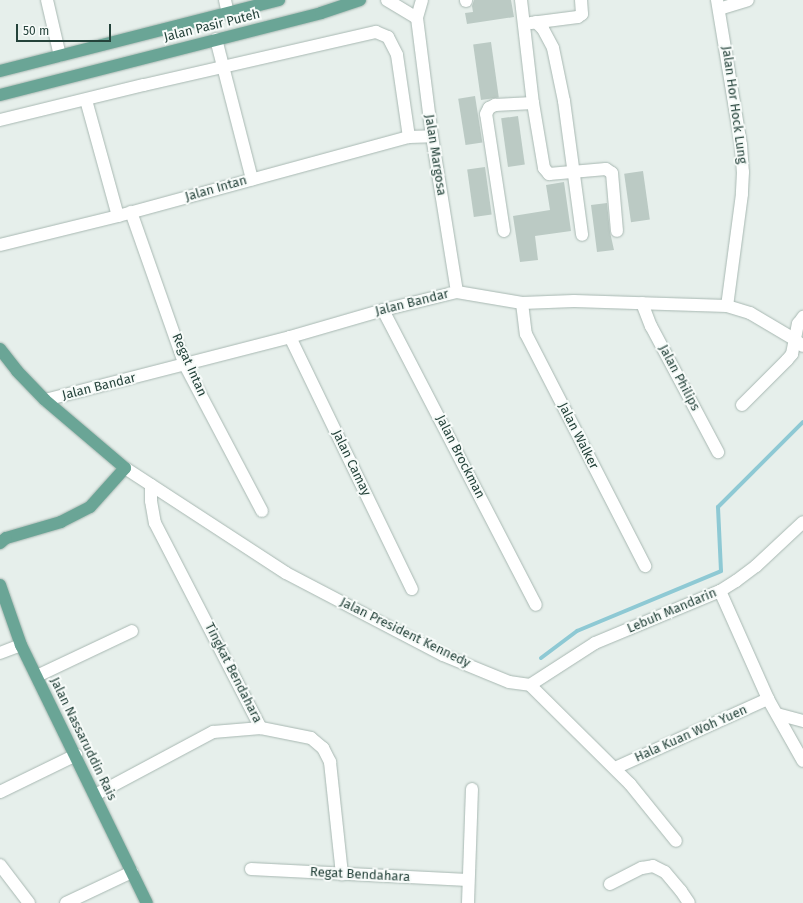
<!DOCTYPE html>
<style>
body{margin:0}
#map{position:relative;width:803px;height:903px;overflow:hidden;background:#e6efeb;font-family:"Fira Sans",sans-serif}
div>[style]{position:absolute}
.stream>*{height:4px;margin:-2px;padding:0 2px;transform-origin:2px;border-radius:2px;background:#8ec9d4}
.building>*{inset:0;background:#bbcac4;transform-origin:0 0}
.roads{filter:drop-shadow(0 0 1px #a8b8b2) drop-shadow(0 0 1px #a8b8b2)}
.minor>*{height:12px;margin:-6px;padding:0 6px;transform-origin:6px;border-radius:6px;background:#fff}
.major>*{height:12px;margin:-6px;padding:0 6px;transform-origin:6px;border-radius:6px;background:#6aa596}
span{translate:-50% -50%;white-space:nowrap;text-align:center;line-height:1.15;-webkit-text-stroke:4px #f7fbf9;paint-order:stroke}
.street-label{font-size:13px;color:#24423a}
.scale{position:absolute;left:16px;top:24px;width:95px;height:18px;box-sizing:border-box;border:2px solid #24423a;border-top:0;padding-left:5px;font-size:12px;line-height:14px;white-space:nowrap;color:#24423a;-webkit-text-stroke:3px #f7fbf9;paint-order:stroke}
</style>
<div id="map">
<div class="stream">
<div style="left:541px;top:658px;width:45px;rotate:-36.9deg"></div>
<div style="left:577px;top:631px;width:156px;rotate:-22.6deg"></div>
<div style="left:721px;top:571px;width:64px;rotate:-92.7deg"></div>
<div style="left:718px;top:507px;width:120px;rotate:-45deg"></div>
</div>
<div class="building">
<div style="clip-path:polygon(474px 0,511px 0,514px 17px,467px 24px,465px 13px,473px 12px,472px 6px)"></div>
<div style="left:491px;top:42px;width:56px;height:18px;rotate:82deg"></div>
<div style="left:475px;top:96px;width:47px;height:17px;rotate:81deg"></div>
<div style="left:518px;top:116px;width:49px;height:17px;rotate:82deg"></div>
<div style="left:485px;top:167px;width:48px;height:18px;rotate:82deg"></div>
<div style="left:643px;top:171px;width:49px;height:19px;rotate:82deg"></div>
<div style="clip-path:polygon(564px 182px,571px 231px,535px 236px,538px 260px,520px 262px,513px 216px,550px 210px,546px 185px)"></div>
<div style="clip-path:polygon(607px 203px,610px 232px,614px 250px,597px 252px,591px 205px)"></div>
</div>
<div class="roads">
<div class="minor">
<div style="left:47px;top:0;width:57px;rotate:76.9deg"></div>
<div style="left:225px;top:0;width:14px;rotate:78deg"></div>
<div style="left:387px;top:0;width:35px;rotate:31deg"></div>
<div style="left:422px;top:0;width:19px;rotate:106deg"></div>
<div style="left:417px;top:18px;width:119px;rotate:82.8deg"></div>
<div style="left:432px;top:136px;width:158px;rotate:80.9deg"></div>
<div style="left:466px;top:0;width:1px;rotate:90deg"></div>
<div style="left:521px;top:0;width:104px;rotate:83.4deg"></div>
<div style="left:533px;top:103px;width:66px;rotate:80.4deg"></div>
<div style="left:544px;top:168px;width:8px;rotate:50deg"></div>
<div style="left:549px;top:174px;width:57px;rotate:-5deg"></div>
<div style="left:606px;top:169px;width:7px;rotate:34deg"></div>
<div style="left:612px;top:173px;width:58px;rotate:85.1deg"></div>
<div style="left:717px;top:0;width:147px;rotate:80.6deg"></div>
<div style="left:741px;top:145px;width:27px;rotate:86deg"></div>
<div style="left:743px;top:172px;width:22px;rotate:93deg"></div>
<div style="left:742px;top:194px;width:113px;rotate:97.6deg"></div>
<div style="left:719px;top:9px;width:30px;rotate:-17deg"></div>
<div style="left:536px;top:22px;width:10px;rotate:45deg"></div>
<div style="left:543px;top:29px;width:21px;rotate:62deg"></div>
<div style="left:553px;top:48px;width:54px;rotate:78.3deg"></div>
<div style="left:564px;top:101px;width:135px;rotate:82.3deg"></div>
<div style="left:531px;top:23px;width:47px;rotate:-7.3deg"></div>
<div style="left:578px;top:17px;width:5px;rotate:-37deg"></div>
<div style="left:582px;top:14px;width:14px;rotate:-94deg"></div>
<div style="left:216px;top:39px;width:145px;rotate:75.6deg"></div>
<div style="left:86px;top:100px;width:120px;rotate:74.6deg"></div>
<div style="left:0;top:120px;width:148px;rotate:-13.7deg"></div>
<div style="left:144px;top:85px;width:238px;rotate:-12.9deg"></div>
<div style="left:376px;top:32px;width:13px;rotate:23deg"></div>
<div style="left:388px;top:37px;width:20px;rotate:63deg"></div>
<div style="left:397px;top:55px;width:83px;rotate:81.7deg"></div>
<div style="left:131px;top:212px;width:162px;rotate:70.6deg"></div>
<div style="left:185px;top:365px;width:165px;rotate:62.2deg"></div>
<div style="left:504px;top:231px;width:118px;rotate:-98.7deg"></div>
<div style="left:486px;top:114px;width:7px;rotate:-63deg"></div>
<div style="left:489px;top:108px;width:7px;rotate:-27deg"></div>
<div style="left:495px;top:105px;width:38px;rotate:-3deg"></div>
<div style="left:0;top:245px;width:122px;rotate:-13.8deg"></div>
<div style="left:118px;top:216px;width:302px;rotate:-15.2deg"></div>
<div style="left:409px;top:137px;width:23px;rotate:-2deg"></div>
<div style="left:522px;top:303px;width:31px;rotate:83deg"></div>
<div style="left:526px;top:334px;width:261px;rotate:62.8deg"></div>
<div style="left:642px;top:303px;width:25px;rotate:69deg"></div>
<div style="left:651px;top:326px;width:143px;rotate:62deg"></div>
<div style="left:383px;top:310px;width:332px;rotate:62.6deg"></div>
<div style="left:290px;top:337px;width:280px;rotate:64.2deg"></div>
<div style="left:45px;top:400px;width:253px;rotate:-14.4deg"></div>
<div style="left:290px;top:337px;width:97px;rotate:-16.2deg"></div>
<div style="left:383px;top:310px;width:76px;rotate:-13.7deg"></div>
<div style="left:457px;top:292px;width:66px;rotate:9.6deg"></div>
<div style="left:522px;top:303px;width:52px;rotate:-2.2deg"></div>
<div style="left:574px;top:301px;width:153px;rotate:1.9deg"></div>
<div style="left:727px;top:306px;width:24px;rotate:17deg"></div>
<div style="left:750px;top:313px;width:51px;rotate:30.6deg"></div>
<div style="left:794px;top:339px;width:11px;rotate:38deg"></div>
<div style="left:742px;top:405px;width:64px;rotate:-45deg"></div>
<div style="left:787px;top:360px;width:8px;rotate:-50deg"></div>
<div style="left:792px;top:354px;width:31px;rotate:-79deg"></div>
<div style="left:798px;top:324px;width:9px;rotate:-54deg"></div>
<div style="left:125px;top:468px;width:192px;rotate:33.1deg"></div>
<div style="left:286px;top:573px;width:177px;rotate:27.6deg"></div>
<div style="left:443px;top:655px;width:71px;rotate:22.2deg"></div>
<div style="left:509px;top:682px;width:21px;rotate:8deg"></div>
<div style="left:530px;top:685px;width:141px;rotate:44.7deg"></div>
<div style="left:630px;top:784px;width:73px;rotate:51.1deg"></div>
<div style="left:151px;top:485px;width:16px;rotate:90deg"></div>
<div style="left:151px;top:501px;width:22px;rotate:80deg"></div>
<div style="left:155px;top:523px;width:231px;rotate:62.7deg"></div>
<div style="left:261px;top:728px;width:51px;rotate:11.3deg"></div>
<div style="left:311px;top:738px;width:16px;rotate:40deg"></div>
<div style="left:323px;top:748px;width:16px;rotate:63deg"></div>
<div style="left:330px;top:762px;width:113px;rotate:83.9deg"></div>
<div style="left:720px;top:591px;width:118px;rotate:66deg"></div>
<div style="left:768px;top:699px;width:71px;rotate:60.6deg"></div>
<div style="left:0;top:653px;width:22px;rotate:-21deg"></div>
<div style="left:37px;top:676px;width:105px;rotate:-25.3deg"></div>
<div style="left:530px;top:685px;width:77px;rotate:-32.9deg"></div>
<div style="left:595px;top:643px;width:135px;rotate:-22.6deg"></div>
<div style="left:720px;top:591px;width:19px;rotate:-32deg"></div>
<div style="left:736px;top:581px;width:25px;rotate:-37deg"></div>
<div style="left:756px;top:566px;width:64px;rotate:-43.1deg"></div>
<div style="left:777px;top:714px;width:27px;rotate:15deg"></div>
<div style="left:615px;top:768px;width:168px;rotate:-24.3deg"></div>
<div style="left:0;top:792px;width:85px;rotate:-26deg"></div>
<div style="left:95px;top:795px;width:134px;rotate:-28.1deg"></div>
<div style="left:213px;top:732px;width:48px;rotate:-4.8deg"></div>
<div style="left:0;top:865px;width:48px;rotate:52.7deg"></div>
<div style="left:251px;top:869px;width:217px;rotate:2.9deg"></div>
<div style="left:610px;top:884px;width:36px;rotate:-27deg"></div>
<div style="left:642px;top:868px;width:11px;rotate:-10deg"></div>
<div style="left:653px;top:866px;width:13px;rotate:27deg"></div>
<div style="left:665px;top:872px;width:25px;rotate:50deg"></div>
<div style="left:681px;top:891px;width:14px;rotate:56deg"></div>
<div style="left:66px;top:903px;width:73px;rotate:-25.2deg"></div>
<div style="left:468px;top:903px;width:114px;rotate:-88deg"></div>
</div>
<div class="major">
<div style="left:0;top:71px;width:288px;rotate:-14.3deg"></div>
<div style="left:0;top:95px;width:331px;rotate:-14.3deg"></div>
<div style="left:321px;top:13px;width:41px;rotate:-18.4deg"></div>
<div style="left:0;top:349px;width:28px;rotate:52deg"></div>
<div style="left:17px;top:371px;width:40px;rotate:46deg"></div>
<div style="left:45px;top:400px;width:105px;rotate:40.4deg"></div>
<div style="left:125px;top:468px;width:52px;rotate:131.9deg"></div>
<div style="left:90px;top:507px;width:33px;rotate:153deg"></div>
<div style="left:61px;top:522px;width:57px;rotate:163.8deg"></div>
<div style="left:6px;top:538px;width:8px;rotate:140deg"></div>
<div style="left:0;top:585px;width:64px;rotate:70.7deg"></div>
<div style="left:21px;top:645px;width:287px;rotate:64deg"></div>
</div>
</div>
<div class="street-label">
<span style="left:212px;top:26px;rotate:-14deg">Jalan Pasir Puteh</span>
<span style="left:734px;top:105px;rotate:82deg">Jalan Hor Hock Lung</span>
<span style="left:435px;top:155px;rotate:81deg">Jalan Margosa</span>
<span style="left:216px;top:189px;rotate:-16deg">Jalan Intan</span>
<span style="left:412px;top:303px;rotate:-14deg">Jalan Bandar</span>
<span style="left:189px;top:365px;rotate:66deg">Regat Intan</span>
<span style="left:679px;top:378px;rotate:62deg">Jalan Philips</span>
<span style="left:99px;top:387px;rotate:-14deg">Jalan Bandar</span>
<span style="left:578px;top:436px;rotate:63deg">Jalan Walker</span>
<span style="left:460px;top:457px;rotate:63deg">Jalan Brockman</span>
<span style="left:351px;top:463px;rotate:64deg">Jalan Camay</span>
<span style="left:672px;top:611px;rotate:-23deg">Lebuh Mandarin</span>
<span style="left:405px;top:633px;rotate:26deg">Jalan President Kennedy</span>
<span style="left:233px;top:673px;rotate:63deg">Tingkat Bendahara</span>
<span style="left:691px;top:734px;rotate:-24deg">Hala Kuan Woh Yuen</span>
<span style="left:83px;top:739px;rotate:64deg">Jalan Nassaruddin Rais</span>
<span style="left:360px;top:875px;rotate:3deg">Regat Bendahara</span>
</div>
<div class="scale">50 m</div>
</div>
